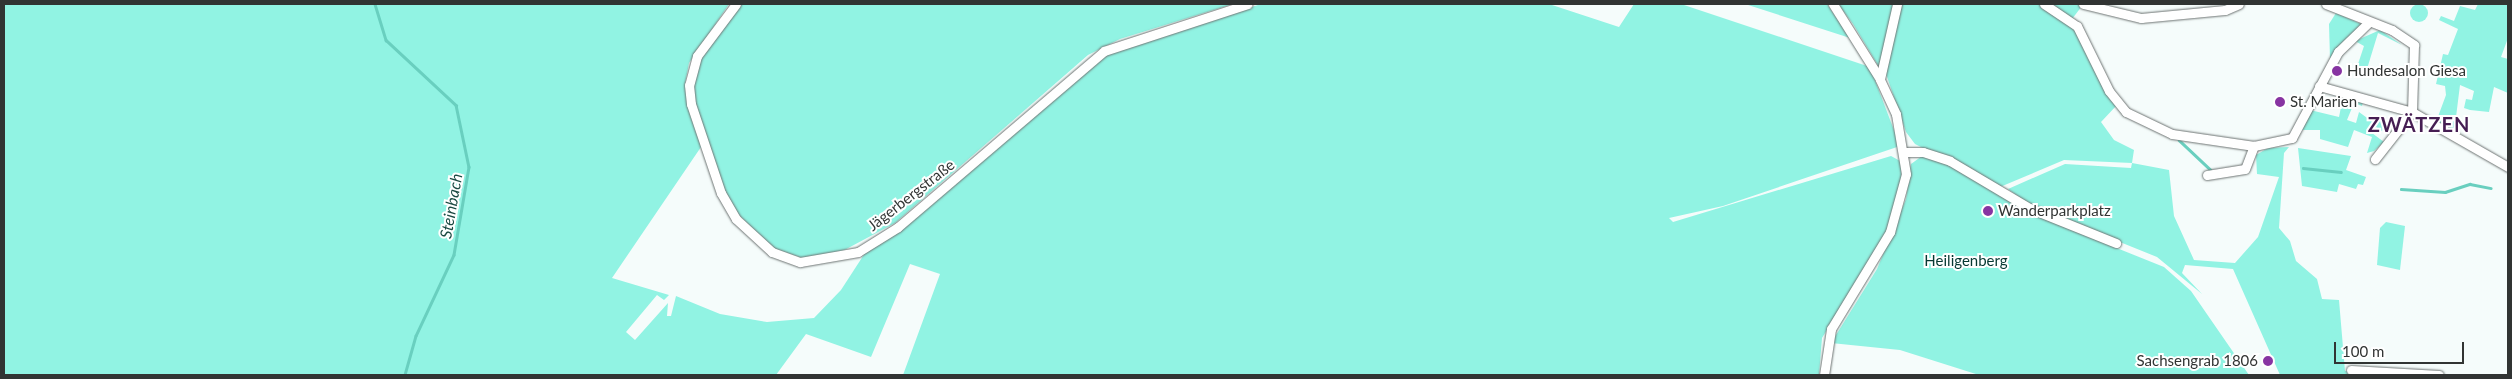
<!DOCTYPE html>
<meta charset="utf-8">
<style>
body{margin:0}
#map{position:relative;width:2512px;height:379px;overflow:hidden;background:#f5fcfb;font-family:Lato,sans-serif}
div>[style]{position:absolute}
.green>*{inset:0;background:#91f3e3}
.round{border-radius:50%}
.stream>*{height:2.5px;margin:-1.25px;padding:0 1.25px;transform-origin:1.25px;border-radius:1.25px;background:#69cfbf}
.roads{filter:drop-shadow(0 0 1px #6d7372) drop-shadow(0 0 1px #6d7372)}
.minor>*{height:9px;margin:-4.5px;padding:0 4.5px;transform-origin:4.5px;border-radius:4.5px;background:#fff}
.dots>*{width:14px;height:14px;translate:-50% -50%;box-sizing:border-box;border:2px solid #fff;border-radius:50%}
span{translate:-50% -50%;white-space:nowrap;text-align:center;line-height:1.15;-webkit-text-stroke:4px #fff;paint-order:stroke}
.poi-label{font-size:15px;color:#313433}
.left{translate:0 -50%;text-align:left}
.right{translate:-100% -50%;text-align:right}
.street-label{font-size:15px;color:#313433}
.park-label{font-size:15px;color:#063832}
.water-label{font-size:16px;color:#1c4a43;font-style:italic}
.district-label{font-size:20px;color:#461e53;font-weight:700;letter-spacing:1px}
.frame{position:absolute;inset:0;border:5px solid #313433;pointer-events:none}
.scale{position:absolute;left:2334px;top:342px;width:130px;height:22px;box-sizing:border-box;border:2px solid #313433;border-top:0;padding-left:6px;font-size:15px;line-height:18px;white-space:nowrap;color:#313433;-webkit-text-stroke:4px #fff;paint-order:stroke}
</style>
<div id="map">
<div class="green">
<div class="round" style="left:2410px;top:4px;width:18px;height:18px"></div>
<div style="clip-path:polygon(4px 4px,729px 4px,689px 63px,685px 84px,701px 147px,612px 278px,669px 295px,664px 300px,657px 295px,626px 332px,635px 340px,668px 303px,667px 316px,671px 316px,676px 296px,720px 314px,767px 322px,814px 318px,841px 290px,865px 253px,934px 203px,1094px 64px,1112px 52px,1261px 4px,1549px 4px,1619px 27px,1634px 4px,1681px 4px,1870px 67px,1900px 146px,1723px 206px,1669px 218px,1673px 222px,1891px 156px,1902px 162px,1901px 180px,1886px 232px,1822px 338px,1819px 375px,903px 375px,940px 274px,910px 264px,871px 357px,806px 334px,776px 375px,4px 375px)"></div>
<div style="clip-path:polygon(742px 4px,1233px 4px,1120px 39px,1088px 55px,895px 223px,837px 254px,802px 258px,773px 248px,739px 215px,725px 191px,695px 103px,692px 86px,700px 60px)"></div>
<div style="clip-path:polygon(1745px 4px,1827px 4px,1850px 38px)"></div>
<div style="clip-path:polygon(1838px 4px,1896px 4px,1879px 67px,1853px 24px)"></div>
<div style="clip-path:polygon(1900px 4px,2039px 4px,2074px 29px,2117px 105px,2101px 122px,2114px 140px,2134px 150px,2132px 163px,2169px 170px,2174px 216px,2194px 260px,2235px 263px,2258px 237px,2279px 177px,2257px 174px,2256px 155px,2268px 148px,2289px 147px,2284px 153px,2279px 228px,2290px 241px,2296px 261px,2317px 279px,2322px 299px,2339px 300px,2345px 371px,2392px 375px,2280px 375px,2233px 269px,2185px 265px,2182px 273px,2202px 294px,2157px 257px,2031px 206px,2008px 189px,2065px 164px,2131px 168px,2132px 163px,2064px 160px,2000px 187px,1915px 144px,1906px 132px,1885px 71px)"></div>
<div style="clip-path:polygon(2050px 4px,2074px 4px,2082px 6px,2072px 19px)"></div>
<div style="clip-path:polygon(2478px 4px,2508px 4px,2508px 38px,2501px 57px,2508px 59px,2508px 93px,2494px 87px,2489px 112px,2470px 110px,2464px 108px,2466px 99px,2472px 100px,2474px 91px,2460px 85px,2454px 133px,2436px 122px,2446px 95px,2445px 86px,2436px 84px,2443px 54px,2448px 55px,2458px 29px,2439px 20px,2441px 16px,2454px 21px,2460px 6px,2475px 10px)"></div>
<div style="clip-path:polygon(2336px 13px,2361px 24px,2330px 59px,2329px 24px)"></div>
<div style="clip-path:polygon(2380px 30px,2402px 45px,2378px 33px,2367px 69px,2357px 67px,2364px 46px,2355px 41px)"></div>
<div style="clip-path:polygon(2343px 97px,2363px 102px,2362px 106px,2354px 103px,2347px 120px,2356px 123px,2359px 112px,2374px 123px,2377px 116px,2386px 119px,2382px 131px,2376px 127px,2372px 133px,2384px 142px,2374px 151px,2367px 153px,2372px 137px,2354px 130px,2348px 147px,2320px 139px,2320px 130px,2300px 130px,2310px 110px,2339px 117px)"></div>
<div style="clip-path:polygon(2298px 148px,2351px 156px,2346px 170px,2366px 177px,2363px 185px,2358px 184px,2356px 189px,2339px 184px,2337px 192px,2302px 186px)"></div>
<div style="clip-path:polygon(1922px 156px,1948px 163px,2037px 216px,2164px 267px,2191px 291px,2249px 375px,1979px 375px,1900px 350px,1831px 343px,1877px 269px,1906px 199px,1911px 164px)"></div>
<div style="clip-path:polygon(2386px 222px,2405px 226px,2400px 270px,2377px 265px,2380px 228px)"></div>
</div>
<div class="stream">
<div style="left:375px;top:4px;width:38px;rotate:73deg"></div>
<div style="left:386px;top:40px;width:96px;rotate:42.9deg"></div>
<div style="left:456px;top:105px;width:63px;rotate:78.2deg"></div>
<div style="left:469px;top:167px;width:89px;rotate:99.7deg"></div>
<div style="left:454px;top:255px;width:89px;rotate:115.1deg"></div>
<div style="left:416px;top:336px;width:41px;rotate:105.8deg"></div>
<div style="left:2179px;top:140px;width:45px;rotate:43.2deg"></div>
<div style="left:2303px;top:168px;width:38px;rotate:6deg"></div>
<div style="left:2401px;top:189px;width:44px;rotate:3.9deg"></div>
<div style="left:2445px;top:192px;width:26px;rotate:-18deg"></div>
<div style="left:2470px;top:184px;width:21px;rotate:11deg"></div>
</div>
<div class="roads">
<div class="minor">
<div style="left:736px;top:4px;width:65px;rotate:126.9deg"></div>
<div style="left:697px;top:56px;width:30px;rotate:105deg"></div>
<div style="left:689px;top:85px;width:19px;rotate:84deg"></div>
<div style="left:691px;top:104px;width:94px;rotate:71.4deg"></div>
<div style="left:721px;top:193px;width:30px;rotate:60deg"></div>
<div style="left:736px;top:219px;width:49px;rotate:42.5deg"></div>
<div style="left:772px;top:252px;width:30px;rotate:20deg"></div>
<div style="left:800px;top:262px;width:59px;rotate:-9.8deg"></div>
<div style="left:858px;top:252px;width:47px;rotate:-32deg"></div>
<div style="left:898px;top:227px;width:271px;rotate:-40.5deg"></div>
<div style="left:1104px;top:51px;width:151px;rotate:-18.1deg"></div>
<div style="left:2044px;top:4px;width:40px;rotate:34deg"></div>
<div style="left:2077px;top:26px;width:72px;rotate:63.8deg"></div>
<div style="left:2109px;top:91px;width:27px;rotate:51deg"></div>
<div style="left:2126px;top:112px;width:51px;rotate:25.6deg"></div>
<div style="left:2172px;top:134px;width:83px;rotate:8.3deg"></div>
<div style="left:2254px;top:146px;width:39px;rotate:-12deg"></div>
<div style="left:2292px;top:138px;width:98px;rotate:-61.9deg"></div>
<div style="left:2338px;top:52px;width:42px;rotate:-44deg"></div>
<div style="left:2083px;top:4px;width:60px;rotate:13.6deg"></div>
<div style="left:2141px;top:18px;width:84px;rotate:-5.4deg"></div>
<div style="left:2225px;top:10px;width:15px;rotate:-23deg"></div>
<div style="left:2326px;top:4px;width:71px;rotate:21.5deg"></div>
<div style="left:2392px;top:30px;width:27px;rotate:34deg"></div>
<div style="left:2414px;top:45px;width:67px;rotate:91.7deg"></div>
<div style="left:2412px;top:112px;width:60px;rotate:128.2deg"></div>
<div style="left:1880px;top:79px;width:77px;rotate:-77.2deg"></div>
<div style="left:2319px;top:86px;width:97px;rotate:15.6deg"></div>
<div style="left:2412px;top:112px;width:111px;rotate:29.8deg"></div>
<div style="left:1905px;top:152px;width:18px"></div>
<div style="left:1923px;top:152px;width:28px;rotate:18deg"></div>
<div style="left:1950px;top:161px;width:92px;rotate:30.7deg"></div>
<div style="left:2029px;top:208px;width:94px;rotate:21.9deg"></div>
<div style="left:2207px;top:175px;width:38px;rotate:-9deg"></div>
<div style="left:2245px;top:169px;width:25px;rotate:-69deg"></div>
<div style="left:2351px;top:370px;width:88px;rotate:3.3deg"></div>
<div style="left:1824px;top:375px;width:47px;rotate:-81.3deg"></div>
<div style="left:1831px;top:329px;width:114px;rotate:-58.7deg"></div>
<div style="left:1890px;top:232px;width:60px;rotate:-74.6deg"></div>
<div style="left:1906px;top:174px;width:61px;rotate:-99.5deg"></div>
<div style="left:1896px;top:114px;width:38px;rotate:-115deg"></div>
<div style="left:1880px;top:79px;width:89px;rotate:-122.1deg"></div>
</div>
</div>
<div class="dots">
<div style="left:2337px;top:71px;background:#8734a2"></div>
<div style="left:2280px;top:102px;background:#8734a2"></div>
<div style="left:1988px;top:211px;background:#8734a2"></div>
<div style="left:2268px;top:361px;background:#8734a2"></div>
</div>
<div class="poi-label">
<span class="left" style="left:2347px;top:71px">Hundesalon Giesa</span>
<span class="left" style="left:2290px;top:102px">St. Marien</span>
<span class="left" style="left:1998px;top:211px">Wanderparkplatz</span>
<span class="right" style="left:2258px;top:361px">Sachsengrab 1806</span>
</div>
<div class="street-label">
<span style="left:911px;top:195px;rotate:-38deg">Jägerbergstraße</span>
</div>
<div class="park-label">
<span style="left:1966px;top:261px">Heiligenberg</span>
</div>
<div class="water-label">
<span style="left:451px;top:206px;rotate:-80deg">Steinbach</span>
</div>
<div class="district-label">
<span style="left:2419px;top:124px">ZWÄTZEN</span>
</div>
<div class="frame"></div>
<div class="scale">100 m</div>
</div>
